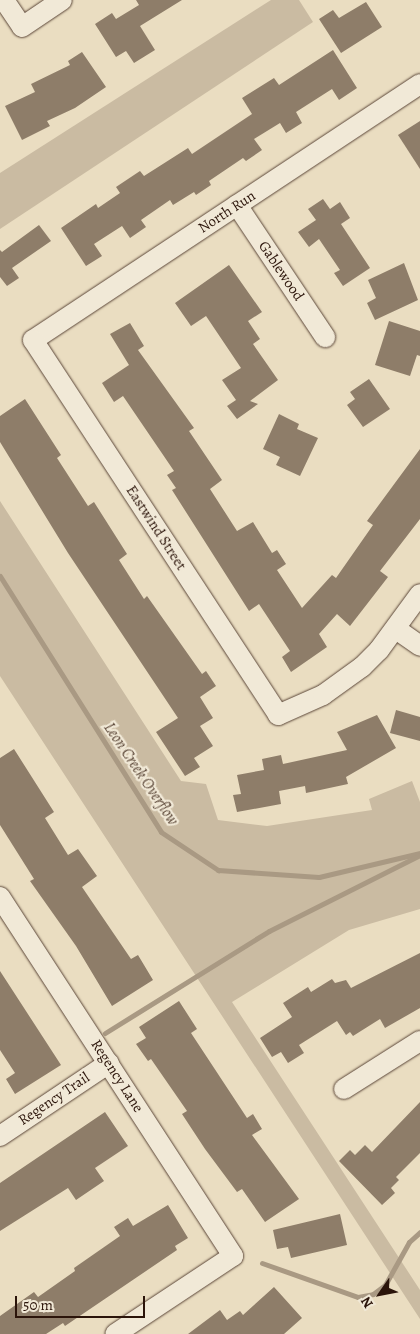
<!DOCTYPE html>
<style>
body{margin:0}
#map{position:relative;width:420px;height:1334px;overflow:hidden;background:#eaddc1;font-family:Alegreya,serif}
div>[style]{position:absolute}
.green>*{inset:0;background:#cabba2}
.stream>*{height:5px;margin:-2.5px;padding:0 2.5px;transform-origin:2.5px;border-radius:2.5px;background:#a99983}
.building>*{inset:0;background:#8e7d69}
.roads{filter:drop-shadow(0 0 1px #5b4638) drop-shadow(0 0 1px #5b4638)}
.minor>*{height:20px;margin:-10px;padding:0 10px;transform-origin:10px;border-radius:10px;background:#f1e9d7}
span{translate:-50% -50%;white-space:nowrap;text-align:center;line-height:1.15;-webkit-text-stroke:4.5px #f1e9d7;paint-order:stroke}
.street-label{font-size:15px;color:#2b140a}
.water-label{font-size:16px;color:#5d493a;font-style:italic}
.north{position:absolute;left:355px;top:1269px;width:50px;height:50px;-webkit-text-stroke:4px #f1e9d7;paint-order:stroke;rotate:237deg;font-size:14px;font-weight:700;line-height:20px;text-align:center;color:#2b140a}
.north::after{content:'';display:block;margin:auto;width:18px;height:22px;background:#2b140a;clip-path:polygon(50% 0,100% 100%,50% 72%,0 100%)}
.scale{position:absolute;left:15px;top:1296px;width:130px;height:22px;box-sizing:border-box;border:2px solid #2b140a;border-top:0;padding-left:6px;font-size:15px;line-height:18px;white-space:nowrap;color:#2b140a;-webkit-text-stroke:4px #f1e9d7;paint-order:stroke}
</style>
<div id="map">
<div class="green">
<div style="clip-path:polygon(271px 0,299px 0,313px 22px,0 229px,0 173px)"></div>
<div style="clip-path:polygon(0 501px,181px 781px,206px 784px,218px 820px,267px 826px,372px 810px,369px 799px,412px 781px,420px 802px,420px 909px,349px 930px,232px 1002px,420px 1290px,420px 1319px,0 676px)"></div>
</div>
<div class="stream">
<div style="left:0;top:576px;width:302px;rotate:57.8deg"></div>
<div style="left:161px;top:832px;width:69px;rotate:33.7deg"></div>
<div style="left:218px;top:870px;width:101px;rotate:4deg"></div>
<div style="left:319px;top:877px;width:104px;rotate:-13.4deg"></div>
<div style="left:105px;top:1033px;width:193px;rotate:-31.9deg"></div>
<div style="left:269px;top:931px;width:169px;rotate:-26.7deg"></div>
<div style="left:262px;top:1263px;width:102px;rotate:19.5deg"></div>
<div style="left:358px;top:1297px;width:15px;rotate:-11deg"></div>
<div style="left:373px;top:1294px;width:15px;rotate:-37deg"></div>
<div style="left:385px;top:1285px;width:49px;rotate:-60.8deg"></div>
<div style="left:409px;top:1242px;width:15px;rotate:-42deg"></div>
</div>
<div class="building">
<div style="clip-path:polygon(136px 0,182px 0,140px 26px,155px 50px,134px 63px,126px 51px,116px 57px,95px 24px,112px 13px,116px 19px,139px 5px)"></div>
<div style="clip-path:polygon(366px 2px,382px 27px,341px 53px,319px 19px,333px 10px,339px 18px)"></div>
<div style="clip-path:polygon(333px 50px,357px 88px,339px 100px,332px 89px,296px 112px,302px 123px,286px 133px,280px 123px,254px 139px,262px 150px,246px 161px,243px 158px,209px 181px,211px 185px,196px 195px,194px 192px,173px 205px,170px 200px,141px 220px,146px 227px,130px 238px,122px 226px,94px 244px,102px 256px,86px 266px,61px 228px,96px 204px,98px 208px,120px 193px,116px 187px,140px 171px,144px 176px,188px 148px,192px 154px,252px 114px,242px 98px,274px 78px,279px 85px)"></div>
<div style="clip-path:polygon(82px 52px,106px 87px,75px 108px,47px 121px,50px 126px,22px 140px,5px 106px,35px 92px,31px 84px,70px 65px,68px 61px)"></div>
<div style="clip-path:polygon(420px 121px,420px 169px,398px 135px)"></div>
<div style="clip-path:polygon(323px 199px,330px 209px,340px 202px,350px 218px,341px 224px,370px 268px,343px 286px,334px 273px,340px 270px,319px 239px,309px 247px,298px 232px,316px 220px,308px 209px)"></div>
<div style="clip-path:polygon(39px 225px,51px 241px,12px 268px,19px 278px,7px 286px,0 277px,0 250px,2px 252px)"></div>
<div style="clip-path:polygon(404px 263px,418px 300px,375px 320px,367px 303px,376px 298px,368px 280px)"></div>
<div style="clip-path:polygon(229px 265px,262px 312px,248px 321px,260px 339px,253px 344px,278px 380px,250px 401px,258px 404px,237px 419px,227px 406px,236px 400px,222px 380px,241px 368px,206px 316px,191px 326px,175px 303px)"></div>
<div style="clip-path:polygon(389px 321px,420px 331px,420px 356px,417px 355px,410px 376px,375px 365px)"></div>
<div style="clip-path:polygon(130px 323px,144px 346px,138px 350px,194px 428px,189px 431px,222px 480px,210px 489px,237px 531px,253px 522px,272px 553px,277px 550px,286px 564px,277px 570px,302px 608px,332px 575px,336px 578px,373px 525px,367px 521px,420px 449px,420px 519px,380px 571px,388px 577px,350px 626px,337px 614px,319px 634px,327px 647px,291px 672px,282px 657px,290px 651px,259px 604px,249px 611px,172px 490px,176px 488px,167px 475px,174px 471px,123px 396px,114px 402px,102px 383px,129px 365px,110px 334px)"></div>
<div style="clip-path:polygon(369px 379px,390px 409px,363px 427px,347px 405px,355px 399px,350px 392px)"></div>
<div style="clip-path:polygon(25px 399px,61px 455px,57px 458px,88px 506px,94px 502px,127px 554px,119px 560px,144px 599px,147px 596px,202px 674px,206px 671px,216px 686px,200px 697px,213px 718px,200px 726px,213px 746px,194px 758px,200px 767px,185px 776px,156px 732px,178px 718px,68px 553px,0 442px,0 416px)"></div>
<div style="clip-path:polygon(279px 414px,299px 424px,297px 429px,318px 438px,300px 476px,276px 465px,280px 457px,263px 449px)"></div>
<div style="clip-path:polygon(396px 710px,420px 717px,420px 741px,390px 733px)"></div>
<div style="clip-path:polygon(377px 715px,396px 748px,346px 777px,348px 784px,306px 793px,305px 786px,279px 791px,281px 804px,237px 812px,233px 795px,241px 794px,237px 775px,264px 770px,262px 759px,281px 755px,283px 764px,347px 750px,337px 732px)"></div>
<div style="clip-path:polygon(14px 749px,54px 812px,45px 818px,68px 855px,78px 849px,97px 876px,82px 887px,131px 959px,138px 955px,153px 980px,112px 1006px,76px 946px,30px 881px,34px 879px,0 825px,0 758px)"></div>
<div style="clip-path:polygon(420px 953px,420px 1008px,385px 1028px,380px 1019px,353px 1036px,350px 1032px,346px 1035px,337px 1021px,299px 1045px,304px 1053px,288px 1063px,281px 1052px,272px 1057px,260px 1038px,292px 1017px,283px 1003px,308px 987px,311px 992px,332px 979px,335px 983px,346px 980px,351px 988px)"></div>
<div style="clip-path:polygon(0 971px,61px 1065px,15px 1094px,6px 1079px,15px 1073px,0 1050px)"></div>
<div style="clip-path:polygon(179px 1001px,197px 1029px,191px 1033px,247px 1118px,253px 1114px,262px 1129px,252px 1135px,299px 1199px,265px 1222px,242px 1189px,237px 1192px,205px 1149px,182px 1114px,187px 1111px,151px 1059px,148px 1061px,136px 1044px,146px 1038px,139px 1027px)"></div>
<div style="clip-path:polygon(420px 1102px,420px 1153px,396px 1177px,399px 1180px,391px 1188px,395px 1193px,382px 1205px,339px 1161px,350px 1150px,355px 1155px,365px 1145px,372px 1152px)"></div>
<div style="clip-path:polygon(105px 1112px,128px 1146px,95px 1168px,104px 1181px,76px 1200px,68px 1188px,0 1231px,0 1183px)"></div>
<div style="clip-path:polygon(168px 1205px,188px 1238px,175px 1246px,177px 1250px,65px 1326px,63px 1323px,46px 1334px,0 1334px,0 1316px,34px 1292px,38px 1297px,75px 1271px,74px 1268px,120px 1236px,114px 1227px,128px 1218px,133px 1226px)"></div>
<div style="clip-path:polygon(340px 1214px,347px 1245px,291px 1258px,288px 1247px,277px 1249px,273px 1230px)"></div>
<div style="clip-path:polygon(274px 1287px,302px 1318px,284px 1334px,188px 1334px,220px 1310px,227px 1320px,240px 1311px,243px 1315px)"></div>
</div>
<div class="roads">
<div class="minor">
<div style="left:4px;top:0;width:32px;rotate:56deg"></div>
<div style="left:22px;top:27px;width:48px;rotate:-34deg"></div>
<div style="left:420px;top:84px;width:464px;rotate:146.5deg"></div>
<div style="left:33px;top:340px;width:448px;rotate:56.8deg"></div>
<div style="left:278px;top:715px;width:49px;rotate:-24deg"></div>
<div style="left:323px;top:695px;width:48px;rotate:-35.7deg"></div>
<div style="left:362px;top:667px;width:24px;rotate:-45deg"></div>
<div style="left:379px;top:650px;width:69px;rotate:-53.8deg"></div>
<div style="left:237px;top:205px;width:159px;rotate:56.3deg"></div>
<div style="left:396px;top:629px;width:29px;rotate:35deg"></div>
<div style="left:0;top:897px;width:428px;rotate:57deg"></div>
<div style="left:233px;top:1256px;width:141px;rotate:146.5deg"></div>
<div style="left:344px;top:1089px;width:90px;rotate:-32.3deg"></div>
<div style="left:0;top:1136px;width:131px;rotate:-33.8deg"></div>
</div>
</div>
<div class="street-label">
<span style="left:227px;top:212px;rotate:-33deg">North Run</span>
<span style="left:281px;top:271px;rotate:56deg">Gablewood</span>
<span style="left:156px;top:528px;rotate:57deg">Eastwind Street</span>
<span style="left:117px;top:1076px;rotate:57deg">Regency Lane</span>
<span style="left:54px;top:1099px;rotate:-34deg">Regency Trail</span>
</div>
<div class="water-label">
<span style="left:141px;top:774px;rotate:56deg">Leon Creek Overflow</span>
</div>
<div class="north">N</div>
<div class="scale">50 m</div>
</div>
